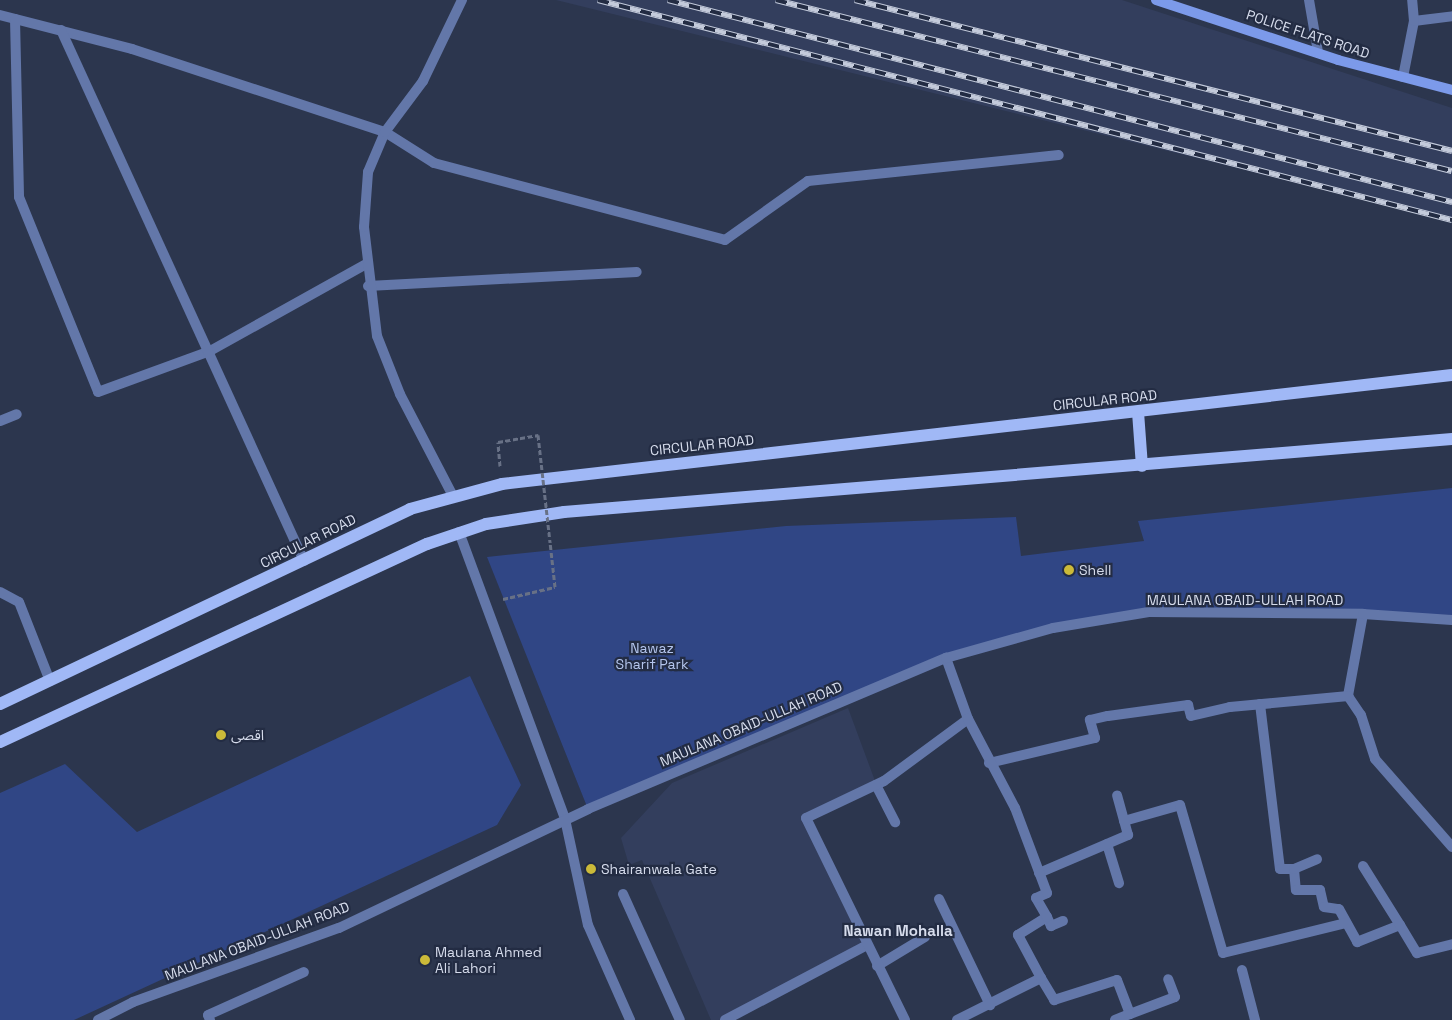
<!DOCTYPE html>
<meta charset="utf-8">
<style>
body{margin:0}
#map{position:relative;width:1452px;height:1020px;overflow:hidden;background:#2c364e;font-family:"Space Grotesk","Noto Sans Arabic",sans-serif}
div>[style]{position:absolute}
.built>*{inset:0;background:#333e5d}
.green>*{inset:0;background:#304685}
.path>*{height:3px;margin-top:-1.5px;transform-origin:0;background:repeating-linear-gradient(90deg,#687186 0 5px,transparent 0 7.5px)}
.lane>*{height:10px;margin:-5px;padding:0 5px;transform-origin:5px;border-radius:5px;background:#6377a9}
.street>*{height:10px;margin:-5px;padding:0 5px;transform-origin:5px;border-radius:5px;background:#6377a9}
.secondary>*{height:10px;margin:-5px;padding:0 5px;transform-origin:5px;border-radius:5px;background:#7c9aea}
.primary>*{height:12px;margin:-6px;padding:0 6px;transform-origin:6px;border-radius:6px;background:#a0b8f6}
.rail>*{height:5.5px;margin-top:-2.75px;transform-origin:0;background:repeating-linear-gradient(90deg,#232c43 0 11px,#c4cbdb 0 22px);box-sizing:border-box;border-block:1px solid #c4cbdb}
.path-bridge>*{height:3px;margin-top:-1.5px;transform-origin:0;background:repeating-linear-gradient(90deg,#687186 0 5px,transparent 0 7.5px)}
.dots>*{width:14px;height:14px;translate:-50% -50%;box-sizing:border-box;border:2px solid #232c43;border-radius:50%}
span{translate:-50% -50%;white-space:nowrap;text-align:center;line-height:1.15;-webkit-text-stroke:4.5px #232c43;paint-order:stroke}
.street-label{font-size:14px;color:#d6dcec}
.poi-label{font-size:14px;color:#d6dcec}
.left{translate:0 -50%;text-align:left}
.park-label{font-size:14px;color:#b4c5ed}
.neighbourhood-label{font-size:15px;color:#d6dcec;font-weight:700}
</style>
<div id="map">
<div class="built">
<div style="clip-path:polygon(556px 0,1122px 0,1452px 108px,1452px 221px)"></div>
<div style="clip-path:polygon(848px 708px,878px 789px,806px 818px,867px 945px,725px 1020px,711px 1020px,642px 860px,629px 865px,621px 838px,672px 783px)"></div>
</div>
<div class="green">
<div style="clip-path:polygon(1452px 488px,1452px 615px,1149px 612px,1094px 622px,946px 658px,588px 809px,487px 557px,786px 526px,1016px 517px,1021px 556px,1144px 541px,1138px 521px)"></div>
<div style="clip-path:polygon(470px 676px,521px 785px,497px 825px,74px 1020px,0 1020px,0 793px,65px 764px,137px 832px)"></div>
</div>
<div class="path">
<div style="left:500px;top:466px;width:24px;rotate:-95deg"></div>
<div style="left:498px;top:442px;width:41px;rotate:-9.9deg"></div>
<div style="left:503px;top:599px;width:53px;rotate:-13deg"></div>
<div style="left:555px;top:587px;width:45px;rotate:-96.3deg"></div>
</div>
<div class="lane">
<div style="left:210px;top:351px;width:179px;rotate:-29.1deg"></div>
<div style="left:1363px;top:614px;width:83px;rotate:100.4deg"></div>
<div style="left:1348px;top:696px;width:23px;rotate:56deg"></div>
<div style="left:1361px;top:715px;width:46px;rotate:72.3deg"></div>
<div style="left:1375px;top:759px;width:117px;rotate:48.8deg"></div>
<div style="left:1260px;top:704px;width:166px;rotate:83.1deg"></div>
<div style="left:1280px;top:869px;width:14px"></div>
<div style="left:1294px;top:869px;width:21px;rotate:85deg"></div>
<div style="left:1296px;top:890px;width:24px"></div>
<div style="left:1320px;top:890px;width:17px;rotate:77deg"></div>
<div style="left:1324px;top:907px;width:15px;rotate:8deg"></div>
<div style="left:1339px;top:909px;width:38px;rotate:61deg"></div>
<div style="left:1357px;top:942px;width:46px;rotate:-21.6deg"></div>
<div style="left:1400px;top:925px;width:33px;rotate:59deg"></div>
<div style="left:1417px;top:953px;width:36px;rotate:-14deg"></div>
<div style="left:989px;top:763px;width:109px;rotate:-13.3deg"></div>
<div style="left:1095px;top:738px;width:19px;rotate:-106deg"></div>
<div style="left:1090px;top:720px;width:18px;rotate:-13deg"></div>
<div style="left:1108px;top:716px;width:81px;rotate:-7.8deg"></div>
<div style="left:1188px;top:705px;width:11px;rotate:75deg"></div>
<div style="left:1191px;top:716px;width:40px;rotate:-13deg"></div>
<div style="left:1230px;top:707px;width:119px;rotate:-5.3deg"></div>
<div style="left:876px;top:785px;width:42px;rotate:62.8deg"></div>
<div style="left:1124px;top:821px;width:58px;rotate:-15.9deg"></div>
<div style="left:1180px;top:805px;width:154px;rotate:73.8deg"></div>
<div style="left:1223px;top:953px;width:127px;rotate:-13.7deg"></div>
<div style="left:1107px;top:844px;width:41px;rotate:72.9deg"></div>
<div style="left:1363px;top:866px;width:70px;rotate:57.9deg"></div>
<div style="left:1294px;top:869px;width:25px;rotate:-23deg"></div>
<div style="left:1039px;top:873px;width:97px;rotate:-23.1deg"></div>
<div style="left:1128px;top:835px;width:41px;rotate:-105.4deg"></div>
<div style="left:623px;top:894px;width:138px;rotate:65.7deg"></div>
<div style="left:939px;top:899px;width:118px;rotate:64.3deg"></div>
<div style="left:1047px;top:917px;width:10px;rotate:66deg"></div>
<div style="left:1051px;top:926px;width:13px;rotate:-23deg"></div>
<div style="left:877px;top:966px;width:56px;rotate:-31.1deg"></div>
<div style="left:1242px;top:970px;width:52px;rotate:75.4deg"></div>
<div style="left:1041px;top:978px;width:26px;rotate:59deg"></div>
<div style="left:1054px;top:1000px;width:66px;rotate:-17.6deg"></div>
<div style="left:1117px;top:980px;width:36px;rotate:69deg"></div>
<div style="left:1130px;top:1014px;width:48px;rotate:-20.7deg"></div>
<div style="left:1175px;top:997px;width:19px;rotate:-111deg"></div>
<div style="left:725px;top:1020px;width:161px;rotate:-27.8deg"></div>
<div style="left:905px;top:1020px;width:225px;rotate:-116.1deg"></div>
<div style="left:806px;top:818px;width:86px;rotate:-25.4deg"></div>
<div style="left:884px;top:781px;width:104px;rotate:-36.4deg"></div>
<div style="left:968px;top:719px;width:65px;rotate:-109.8deg"></div>
<div style="left:957px;top:1020px;width:94px;rotate:-26.6deg"></div>
<div style="left:1041px;top:978px;width:49px;rotate:-118.1deg"></div>
<div style="left:1018px;top:935px;width:34px;rotate:-32deg"></div>
<div style="left:1047px;top:917px;width:22px;rotate:-120deg"></div>
<div style="left:1036px;top:898px;width:12px;rotate:-24deg"></div>
<div style="left:1047px;top:893px;width:91px;rotate:-110.6deg"></div>
<div style="left:1015px;top:808px;width:101px;rotate:-117.8deg"></div>
<div style="left:1115px;top:1020px;width:16px;rotate:-22deg"></div>
</div>
<div class="street">
<div style="left:1309px;top:0;width:53px;rotate:80.2deg"></div>
<div style="left:0;top:15px;width:136px;rotate:14.4deg"></div>
<div style="left:132px;top:49px;width:266px;rotate:18.2deg"></div>
<div style="left:385px;top:132px;width:58px;rotate:32.3deg"></div>
<div style="left:434px;top:163px;width:301px;rotate:14.8deg"></div>
<div style="left:725px;top:240px;width:102px;rotate:-35.4deg"></div>
<div style="left:808px;top:181px;width:252px;rotate:-5.9deg"></div>
<div style="left:15px;top:19px;width:178px;rotate:88.7deg"></div>
<div style="left:19px;top:197px;width:210px;rotate:67.9deg"></div>
<div style="left:98px;top:392px;width:119px;rotate:-20.1deg"></div>
<div style="left:1414px;top:21px;width:38px;rotate:-7deg"></div>
<div style="left:61px;top:30px;width:584px;rotate:65.41deg"></div>
<div style="left:1403px;top:77px;width:57px;rotate:-78.9deg"></div>
<div style="left:1414px;top:21px;width:21px;rotate:-95deg"></div>
<div style="left:368px;top:286px;width:269px;rotate:-3deg"></div>
<div style="left:0;top:421px;width:18px;rotate:-22deg"></div>
<div style="left:453px;top:496px;width:115px;rotate:-117.5deg"></div>
<div style="left:400px;top:394px;width:62px;rotate:-111.6deg"></div>
<div style="left:377px;top:336px;width:110px;rotate:-96.8deg"></div>
<div style="left:364px;top:227px;width:55px;rotate:-85.8deg"></div>
<div style="left:368px;top:172px;width:43px;rotate:-67deg"></div>
<div style="left:385px;top:132px;width:64px;rotate:-53.3deg"></div>
<div style="left:423px;top:81px;width:90px;rotate:-64.3deg"></div>
<div style="left:459px;top:532px;width:306px;rotate:69.7deg"></div>
<div style="left:565px;top:819px;width:108px;rotate:77.8deg"></div>
<div style="left:588px;top:925px;width:104px;rotate:66.1deg"></div>
<div style="left:0;top:592px;width:21px;rotate:28deg"></div>
<div style="left:19px;top:602px;width:85px;rotate:68.6deg"></div>
<div style="left:98px;top:1020px;width:39px;rotate:-27deg"></div>
<div style="left:133px;top:1002px;width:219px;rotate:-19.8deg"></div>
<div style="left:339px;top:928px;width:276px;rotate:-25.5deg"></div>
<div style="left:588px;top:809px;width:389px;rotate:-22.9deg"></div>
<div style="left:946px;top:658px;width:111px;rotate:-15.7deg"></div>
<div style="left:1053px;top:628px;width:97px;rotate:-9.5deg"></div>
<div style="left:1149px;top:612px;width:214px;rotate:0.5deg"></div>
<div style="left:1363px;top:614px;width:89px;rotate:3.9deg"></div>
<div style="left:210px;top:1020px;width:5px;rotate:-112deg"></div>
<div style="left:208px;top:1015px;width:105px;rotate:-24.1deg"></div>
</div>
<div class="secondary">
<div style="left:1156px;top:0;width:192px;rotate:18.2deg"></div>
<div style="left:1338px;top:60px;width:118px;rotate:14.7deg"></div>
</div>
<div class="primary">
<div style="left:1138px;top:412px;width:54px;rotate:85.8deg"></div>
<div style="left:0;top:704px;width:454px;rotate:-25.4deg"></div>
<div style="left:410px;top:509px;width:95px;rotate:-15.2deg"></div>
<div style="left:502px;top:484px;width:956px;rotate:-6.55deg"></div>
<div style="left:0;top:742px;width:471px;rotate:-24.9deg"></div>
<div style="left:427px;top:544px;width:62px;rotate:-18.7deg"></div>
<div style="left:486px;top:524px;width:79px;rotate:-8.7deg"></div>
<div style="left:564px;top:512px;width:891px;rotate:-4.7deg"></div>
</div>
<div class="rail">
<div style="left:598px;top:0;width:882px;rotate:14.45deg"></div>
<div style="left:668px;top:0;width:810px;rotate:14.45deg"></div>
<div style="left:776px;top:0;width:697px;rotate:14.2deg"></div>
<div style="left:855px;top:0;width:616px;rotate:14.19deg"></div>
</div>
<div class="path-bridge">
<div style="left:538px;top:435px;width:108px;rotate:83.6deg"></div>
</div>
<div class="dots">
<div style="left:1069px;top:570px;background:#cbba39"></div>
<div style="left:221px;top:735px;background:#cbba39"></div>
<div style="left:591px;top:869px;background:#cbba39"></div>
<div style="left:425px;top:960px;background:#cbba39"></div>
</div>
<div class="street-label">
<span style="left:1308px;top:34px;rotate:18deg">POLICE FLATS ROAD</span>
<span style="left:1105px;top:400px;rotate:-6deg">CIRCULAR ROAD</span>
<span style="left:702px;top:445px;rotate:-6deg">CIRCULAR ROAD</span>
<span style="left:308px;top:541px;rotate:-26deg">CIRCULAR ROAD</span>
<span style="left:1245px;top:600px">MAULANA OBAID-ULLAH ROAD</span>
<span style="left:751px;top:724px;rotate:-23deg">MAULANA OBAID-ULLAH ROAD</span>
<span style="left:257px;top:941px;rotate:-21deg">MAULANA OBAID-ULLAH ROAD</span>
</div>
<div class="poi-label">
<span class="left" style="left:1079px;top:570px">Shell</span>
<span class="left" style="left:231px;top:735px">اقصی</span>
<span class="left" style="left:601px;top:869px">Shairanwala Gate</span>
<span class="left" style="left:435px;top:960px">Maulana Ahmed<br>Ali Lahori</span>
</div>
<div class="park-label">
<span style="left:652px;top:656px">Nawaz<br>Sharif Park</span>
</div>
<div class="neighbourhood-label">
<span style="left:898px;top:931px">Nawan Mohalla</span>
</div>
</div>
